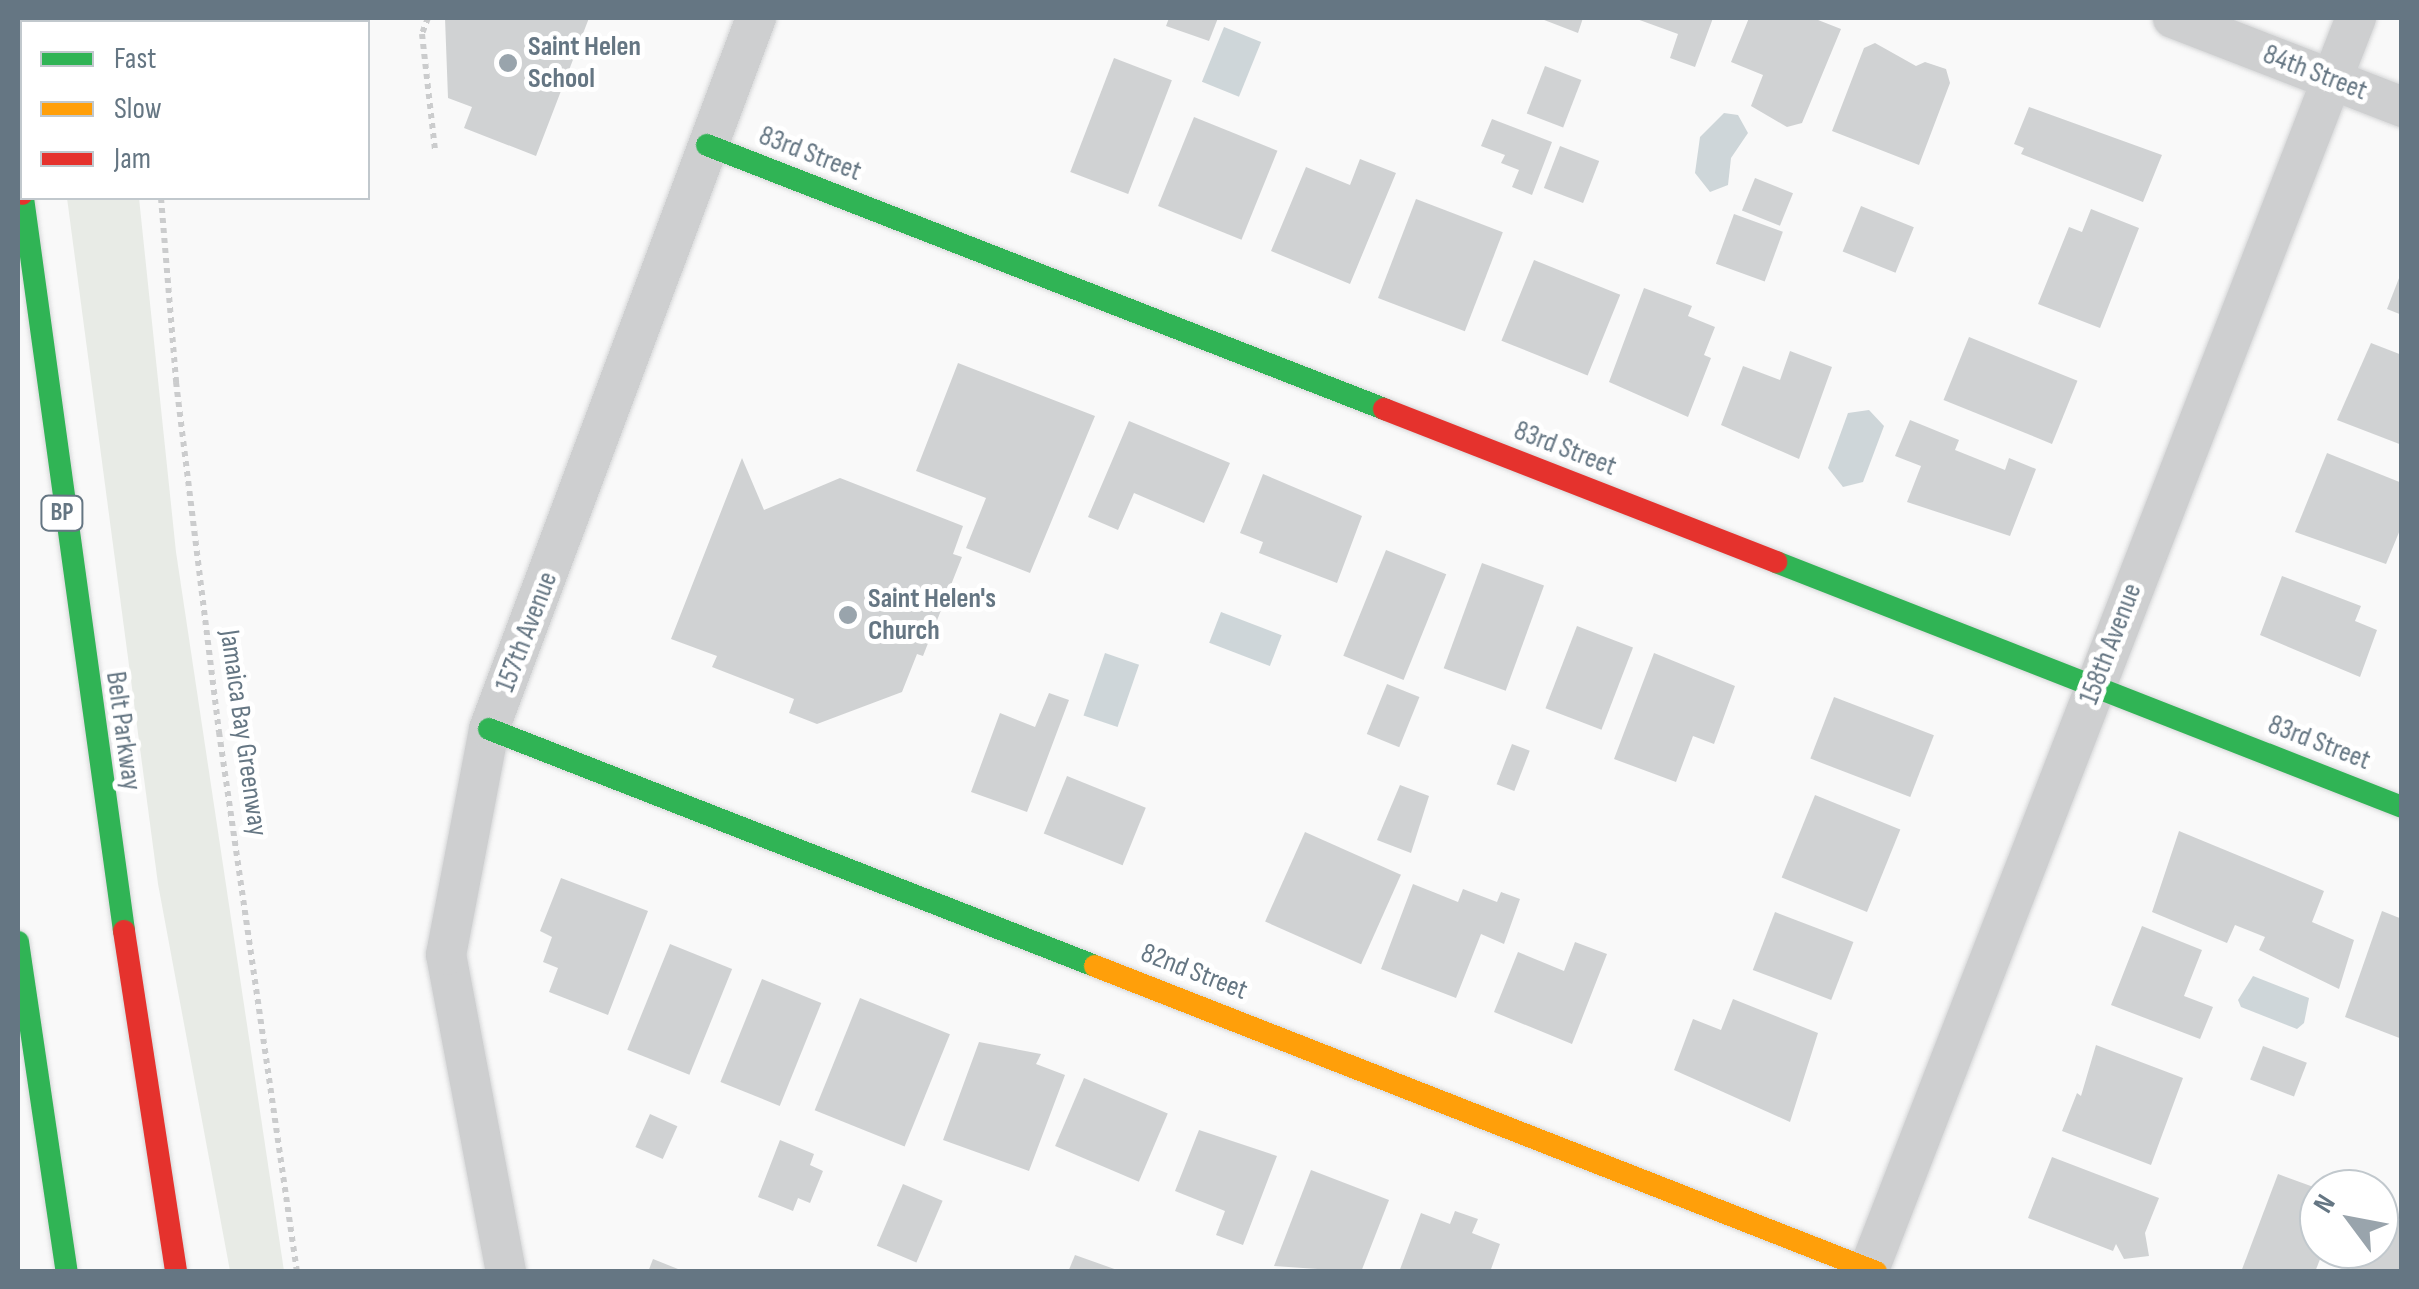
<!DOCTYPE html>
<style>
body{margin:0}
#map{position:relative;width:2419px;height:1289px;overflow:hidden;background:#f9f9f9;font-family:"Sofia Sans Condensed",sans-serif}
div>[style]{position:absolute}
.green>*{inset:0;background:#e8ebe6}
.water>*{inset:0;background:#ced6d9;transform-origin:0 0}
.building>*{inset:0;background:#d0d2d3;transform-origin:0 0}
.path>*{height:6px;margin-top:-3px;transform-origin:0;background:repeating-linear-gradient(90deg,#cbcccd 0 5px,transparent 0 10px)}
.roads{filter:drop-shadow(0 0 2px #d5d6d7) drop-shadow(0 0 2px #d5d6d7)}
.street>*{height:40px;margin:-20px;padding:0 20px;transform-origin:20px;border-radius:20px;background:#cecfd0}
.fast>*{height:22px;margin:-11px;padding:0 11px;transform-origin:11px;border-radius:11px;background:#30b455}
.slow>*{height:22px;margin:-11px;padding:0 11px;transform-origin:11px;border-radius:11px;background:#ff9f0a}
.jam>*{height:22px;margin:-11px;padding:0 11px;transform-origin:11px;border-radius:11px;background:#e5322d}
.dots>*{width:28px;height:28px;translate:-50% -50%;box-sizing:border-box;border:5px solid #fff;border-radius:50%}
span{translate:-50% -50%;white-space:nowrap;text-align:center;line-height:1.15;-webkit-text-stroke:10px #fff;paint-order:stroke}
.shield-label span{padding:2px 8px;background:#fff;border:2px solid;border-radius:8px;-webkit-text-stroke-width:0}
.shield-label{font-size:25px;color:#657683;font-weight:700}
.poi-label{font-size:28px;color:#657683;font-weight:700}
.left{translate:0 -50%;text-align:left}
.street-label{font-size:28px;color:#657683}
.frame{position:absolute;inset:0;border:20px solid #657683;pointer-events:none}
.legend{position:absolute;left:20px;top:20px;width:350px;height:180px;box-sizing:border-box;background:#fff;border:2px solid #c1c8cd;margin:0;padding:12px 18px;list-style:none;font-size:30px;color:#657683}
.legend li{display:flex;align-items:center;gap:20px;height:50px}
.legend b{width:50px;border:2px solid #c1c8cd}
.north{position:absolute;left:2299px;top:1169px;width:100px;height:100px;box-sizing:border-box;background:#fff;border:2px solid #c1c8cd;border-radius:50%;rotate:302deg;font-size:28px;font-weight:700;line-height:40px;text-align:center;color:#657683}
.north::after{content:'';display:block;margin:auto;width:35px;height:45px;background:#99a4ac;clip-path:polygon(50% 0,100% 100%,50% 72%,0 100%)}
</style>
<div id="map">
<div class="green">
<div style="clip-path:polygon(67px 198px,139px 198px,176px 552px,284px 1271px,230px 1271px,158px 884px)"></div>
</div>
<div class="water">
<div style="left:1224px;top:27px;width:40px;height:59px;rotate:22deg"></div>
<div style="clip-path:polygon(1724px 113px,1738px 115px,1748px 133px,1731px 158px,1728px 185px,1710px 192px,1695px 173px,1700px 137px)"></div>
<div style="clip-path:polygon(1869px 410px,1884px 426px,1863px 482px,1843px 487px,1828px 468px,1848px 413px)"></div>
<div style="left:1221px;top:612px;width:65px;height:33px;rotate:21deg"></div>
<div style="left:1105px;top:653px;width:36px;height:66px;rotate:19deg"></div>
<div style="clip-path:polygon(2253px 976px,2309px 998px,2304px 1023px,2297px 1029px,2241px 1007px,2238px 1000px)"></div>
</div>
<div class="building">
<div style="clip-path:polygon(445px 18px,589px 18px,536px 156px,464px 128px,472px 107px,448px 98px)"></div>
<div style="clip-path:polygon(1169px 18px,1218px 18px,1209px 41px,1166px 26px)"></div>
<div style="clip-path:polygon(1539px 18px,1583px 18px,1578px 33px)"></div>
<div style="clip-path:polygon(1634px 18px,1713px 18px,1695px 67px,1670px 58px,1678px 34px)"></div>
<div style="clip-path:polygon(1749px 18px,1813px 18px,1841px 29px,1802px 123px,1787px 127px,1751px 106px,1763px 75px,1731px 62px)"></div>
<div style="clip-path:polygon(1875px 43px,1916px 66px,1925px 62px,1946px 69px,1950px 83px,1919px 165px,1832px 131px,1864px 48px)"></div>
<div style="left:1114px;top:58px;width:62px;height:122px;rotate:21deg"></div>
<div style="left:1545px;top:66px;width:39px;height:51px;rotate:21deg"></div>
<div style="clip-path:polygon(2029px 107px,2162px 155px,2143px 202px,2021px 154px,2024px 148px,2014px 144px)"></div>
<div style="left:1194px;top:117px;width:90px;height:96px;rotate:22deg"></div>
<div style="clip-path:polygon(1492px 119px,1552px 142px,1532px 195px,1512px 187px,1519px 170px,1501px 163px,1505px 155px,1481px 146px)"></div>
<div style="left:1560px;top:146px;width:42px;height:45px;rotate:21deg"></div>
<div style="clip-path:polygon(1360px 159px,1396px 173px,1350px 284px,1271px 251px,1306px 167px,1350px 185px)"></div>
<div style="left:1755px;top:178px;width:41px;height:35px;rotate:22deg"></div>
<div style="left:1416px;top:199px;width:93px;height:106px;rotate:21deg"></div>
<div style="left:1861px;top:206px;width:57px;height:49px;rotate:22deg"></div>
<div style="clip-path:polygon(2091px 209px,2139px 228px,2100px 328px,2038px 304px,2069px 227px,2082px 232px)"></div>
<div style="left:1734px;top:214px;width:52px;height:53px;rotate:20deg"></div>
<div style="left:1534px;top:260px;width:93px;height:87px;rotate:22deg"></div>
<div style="clip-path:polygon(2401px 273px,2402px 273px,2402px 315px,2387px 309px)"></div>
<div style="clip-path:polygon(1644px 288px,1692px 306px,1688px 316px,1715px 327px,1704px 355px,1711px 358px,1688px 417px,1609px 382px)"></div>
<div style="left:1969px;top:337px;width:117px;height:68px;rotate:22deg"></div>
<div style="clip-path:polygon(2371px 343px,2402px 355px,2402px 445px,2337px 420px)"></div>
<div style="clip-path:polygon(1790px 351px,1832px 367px,1799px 459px,1721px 425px,1743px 366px,1780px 380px)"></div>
<div style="clip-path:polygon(958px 363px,1095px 416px,1030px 573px,966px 548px,986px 498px,916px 471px)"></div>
<div style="clip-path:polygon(1910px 420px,1959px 440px,1955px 450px,2005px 470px,2009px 458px,2036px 469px,2010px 536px,1907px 502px,1921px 466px,1895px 456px)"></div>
<div style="clip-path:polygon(1129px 421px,1230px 463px,1204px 523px,1134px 493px,1118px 530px,1088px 517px)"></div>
<div style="clip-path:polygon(2327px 453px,2402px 483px,2402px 525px,2386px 564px,2295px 532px)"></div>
<div style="clip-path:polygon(742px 458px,764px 510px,840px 478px,963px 526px,953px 554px,962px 557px,923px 656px,917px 654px,902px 692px,817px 724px,789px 713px,794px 699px,712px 667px,717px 656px,671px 639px)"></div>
<div style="clip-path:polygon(1263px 474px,1362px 516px,1337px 583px,1259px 553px,1263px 542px,1240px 533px)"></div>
<div style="left:1386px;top:550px;width:65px;height:114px;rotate:22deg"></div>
<div style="left:1482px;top:563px;width:66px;height:112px;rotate:20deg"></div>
<div style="clip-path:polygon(2282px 576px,2361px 606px,2355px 621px,2377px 630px,2360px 677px,2260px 635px)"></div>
<div style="left:1577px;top:626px;width:60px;height:88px;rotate:21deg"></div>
<div style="clip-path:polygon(1654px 653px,1735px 686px,1714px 744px,1693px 736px,1676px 782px,1614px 759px)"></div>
<div style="left:1387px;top:684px;width:35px;height:54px;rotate:22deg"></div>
<div style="clip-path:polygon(1049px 693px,1069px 700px,1027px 812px,971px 792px,1000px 713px,1035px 727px)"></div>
<div style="left:1834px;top:697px;width:107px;height:66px;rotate:21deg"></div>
<div style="left:1512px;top:744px;width:19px;height:43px;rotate:21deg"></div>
<div style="left:1067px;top:776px;width:85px;height:62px;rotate:22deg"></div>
<div style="clip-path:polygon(1400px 785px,1429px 796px,1411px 853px,1377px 840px)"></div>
<div style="left:1815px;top:795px;width:92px;height:89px;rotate:22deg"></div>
<div style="clip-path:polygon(2179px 831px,2324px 891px,2312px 922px,2354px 940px,2339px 989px,2259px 950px,2265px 937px,2235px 925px,2227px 943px,2152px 912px)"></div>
<div style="left:1305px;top:832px;width:105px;height:98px;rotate:24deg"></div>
<div style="clip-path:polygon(561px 878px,648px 911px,608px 1015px,549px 992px,558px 968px,543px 962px,552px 937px,540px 931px)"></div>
<div style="clip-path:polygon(1413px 884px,1458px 902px,1463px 889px,1497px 902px,1501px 892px,1520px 899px,1504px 944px,1481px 934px,1456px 998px,1381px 969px)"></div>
<div style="clip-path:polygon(2382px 911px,2402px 919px,2402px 1039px,2345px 1017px)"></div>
<div style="left:1775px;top:912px;width:84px;height:62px;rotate:21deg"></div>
<div style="clip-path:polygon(2142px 926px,2202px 950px,2184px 996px,2213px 1007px,2200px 1039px,2111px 1005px)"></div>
<div style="clip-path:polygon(1575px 942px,1607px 954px,1572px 1044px,1494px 1012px,1518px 952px,1564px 971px)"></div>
<div style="left:670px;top:944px;width:67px;height:114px;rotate:22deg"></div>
<div style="left:762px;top:979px;width:64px;height:111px;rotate:22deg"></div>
<div style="left:860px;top:998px;width:97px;height:121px;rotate:22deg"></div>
<div style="clip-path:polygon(1733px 999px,1818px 1033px,1790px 1122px,1674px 1070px,1693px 1019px,1721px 1030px)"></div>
<div style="clip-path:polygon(979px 1042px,1041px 1054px,1036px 1064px,1065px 1075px,1029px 1171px,943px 1140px)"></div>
<div style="clip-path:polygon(2096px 1045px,2183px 1078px,2151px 1165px,2062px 1131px,2077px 1093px,2081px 1096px)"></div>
<div style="left:2263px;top:1046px;width:47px;height:36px;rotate:21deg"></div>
<div style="left:1084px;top:1078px;width:91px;height:74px;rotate:23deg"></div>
<div style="left:650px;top:1114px;width:30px;height:36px;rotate:24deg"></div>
<div style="clip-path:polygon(1199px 1130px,1277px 1156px,1243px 1245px,1216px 1235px,1225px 1211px,1175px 1191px)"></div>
<div style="clip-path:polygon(780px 1140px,814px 1154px,810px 1165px,823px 1171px,810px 1203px,798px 1198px,793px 1211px,758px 1197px)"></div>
<div style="clip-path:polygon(2052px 1157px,2159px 1198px,2145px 1233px,2149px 1256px,2124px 1259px,2116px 1244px,2113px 1251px,2028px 1218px)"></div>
<div style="clip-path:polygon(1311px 1170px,1389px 1200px,1361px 1272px,1274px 1266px)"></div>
<div style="clip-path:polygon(2278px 1174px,2319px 1189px,2324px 1249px,2315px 1272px,2241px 1272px)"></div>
<div style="left:903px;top:1184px;width:43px;height:67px;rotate:23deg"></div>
<div style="clip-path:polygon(1455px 1211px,1478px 1219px,1472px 1233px,1500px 1244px,1490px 1272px,1399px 1272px,1421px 1213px,1450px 1224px)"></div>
<div style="clip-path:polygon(2379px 1214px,2402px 1222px,2402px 1272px,2350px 1272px,2359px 1249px,2379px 1249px)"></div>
<div style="clip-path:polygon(1075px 1255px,1120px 1271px,1120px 1272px,1068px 1272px)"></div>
<div style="clip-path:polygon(653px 1259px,683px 1271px,683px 1272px,648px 1272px)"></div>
</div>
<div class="path">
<div style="left:158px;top:18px;width:4px;rotate:90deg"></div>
<div style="left:428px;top:18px;width:17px;rotate:111deg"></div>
<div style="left:422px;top:34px;width:117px;rotate:83.6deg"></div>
<div style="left:161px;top:198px;width:185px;rotate:85.3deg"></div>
<div style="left:176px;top:382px;width:353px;rotate:83deg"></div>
<div style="left:219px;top:732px;width:546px;rotate:81.78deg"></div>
</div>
<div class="roads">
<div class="street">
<div style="left:2173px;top:18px;width:246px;rotate:21.2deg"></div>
<div style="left:506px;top:1272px;width:323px;rotate:-100.7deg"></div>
<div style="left:446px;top:955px;width:230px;rotate:-79.2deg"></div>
<div style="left:489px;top:729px;width:759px;rotate:-69.42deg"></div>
<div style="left:1868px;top:1272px;width:1346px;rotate:-68.74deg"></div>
</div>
<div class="fast">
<div style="left:707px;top:145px;width:727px;rotate:21.3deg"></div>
<div style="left:23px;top:198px;width:740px;rotate:82.15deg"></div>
<div style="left:1776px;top:562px;width:672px;rotate:21.37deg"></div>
<div style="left:489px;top:729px;width:651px;rotate:21.36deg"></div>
<div style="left:18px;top:942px;width:334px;rotate:81.6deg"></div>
</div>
<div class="slow">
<div style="left:1095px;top:966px;width:839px;rotate:21.4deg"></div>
</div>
<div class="jam">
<div style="left:18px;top:143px;width:51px;rotate:85.5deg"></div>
<div style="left:1384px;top:409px;width:421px;rotate:21.3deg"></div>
<div style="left:124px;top:931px;width:345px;rotate:81.3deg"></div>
</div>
</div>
<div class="dots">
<div style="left:508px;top:63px;background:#99a4ac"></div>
<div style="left:848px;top:615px;background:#99a4ac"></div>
</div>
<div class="shield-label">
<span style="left:62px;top:513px">BP</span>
</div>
<div class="poi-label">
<span class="left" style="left:528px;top:63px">Saint Helen<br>School</span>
<span class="left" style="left:868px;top:615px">Saint Helen's<br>Church</span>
</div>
<div class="street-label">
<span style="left:2315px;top:73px;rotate:21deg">84th Street</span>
<span style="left:810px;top:154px;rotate:21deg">83rd Street</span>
<span style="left:1565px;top:449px;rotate:21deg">83rd Street</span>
<span style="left:527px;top:632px;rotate:-69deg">157th Avenue</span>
<span style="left:2111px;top:644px;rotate:-69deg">158th Avenue</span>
<span style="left:123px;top:731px;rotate:82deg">Belt Parkway</span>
<span style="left:243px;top:733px;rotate:82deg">Jamaica Bay Greenway</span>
<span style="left:2319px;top:743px;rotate:21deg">83rd Street</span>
<span style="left:1194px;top:972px;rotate:21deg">82nd Street</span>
</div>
<div class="frame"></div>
<ul class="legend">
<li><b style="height:12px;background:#30b455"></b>Fast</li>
<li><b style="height:12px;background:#ff9f0a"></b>Slow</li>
<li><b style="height:12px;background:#e5322d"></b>Jam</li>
</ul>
<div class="north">N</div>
</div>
